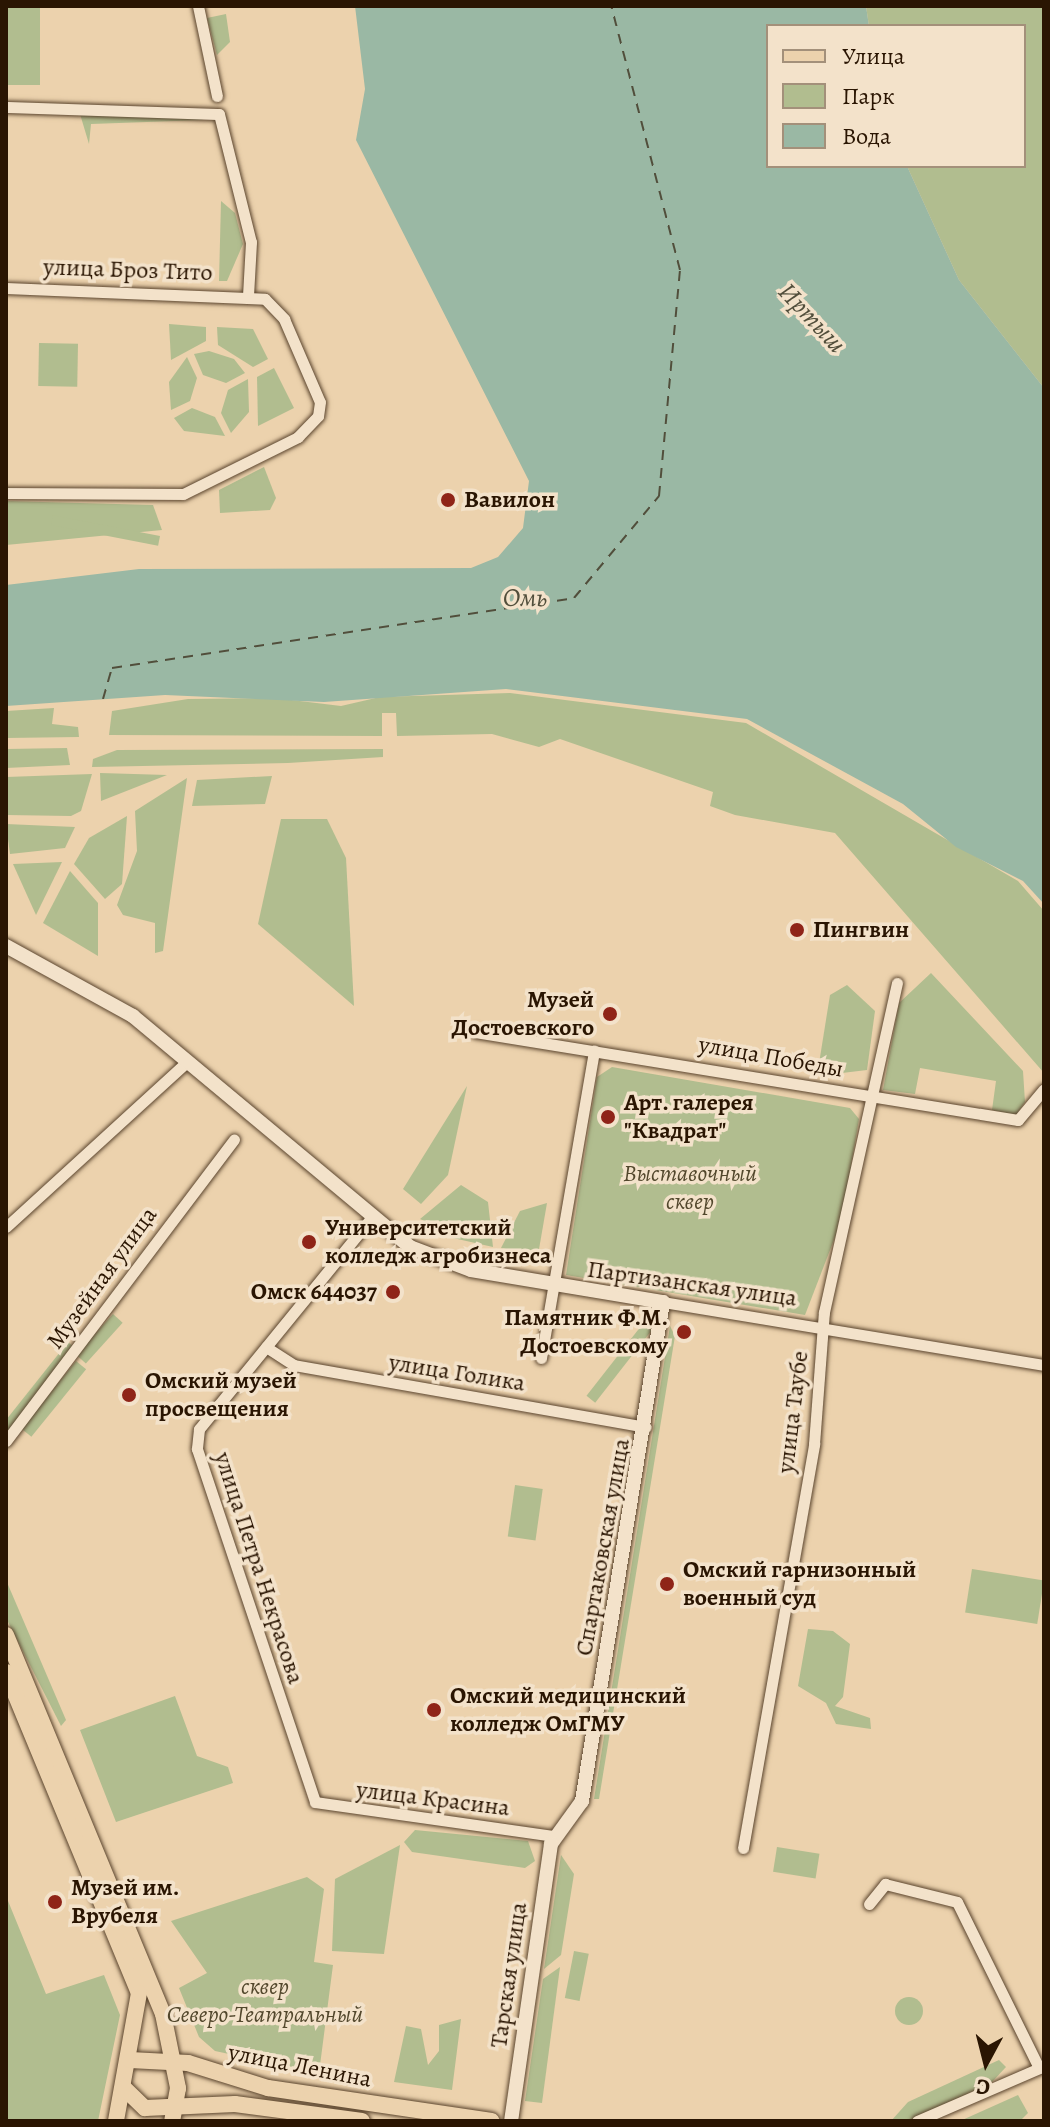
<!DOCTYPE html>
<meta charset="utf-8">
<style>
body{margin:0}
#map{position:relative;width:1050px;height:2127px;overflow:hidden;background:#ecd2ad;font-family:Alegreya,serif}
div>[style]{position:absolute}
.green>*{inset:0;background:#b1bd8f;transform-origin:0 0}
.round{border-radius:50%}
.water>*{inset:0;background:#9ab8a4}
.ferry>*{height:2px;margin-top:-1px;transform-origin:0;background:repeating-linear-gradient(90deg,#514e3b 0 10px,transparent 0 18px)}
.roads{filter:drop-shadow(0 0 2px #5a442d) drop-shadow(0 0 2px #5a442d)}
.street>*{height:11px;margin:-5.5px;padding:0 5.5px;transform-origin:5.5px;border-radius:5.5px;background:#f3e2ca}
.secondary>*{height:14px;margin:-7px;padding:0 7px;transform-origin:7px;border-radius:7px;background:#f3e2ca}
.primary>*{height:16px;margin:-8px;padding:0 8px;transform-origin:8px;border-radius:8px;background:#ecd2ad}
.dots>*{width:22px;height:22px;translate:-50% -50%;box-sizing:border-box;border:4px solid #f3e2ca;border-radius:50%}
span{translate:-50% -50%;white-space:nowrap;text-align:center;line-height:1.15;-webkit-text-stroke:7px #f3e2ca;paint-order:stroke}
.street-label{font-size:24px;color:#2a1502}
.poi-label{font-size:24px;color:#2a1502;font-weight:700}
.left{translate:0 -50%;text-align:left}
.right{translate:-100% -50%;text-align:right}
.park-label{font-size:24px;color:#52472c;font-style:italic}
.water-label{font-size:26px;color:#514e3b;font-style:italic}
.frame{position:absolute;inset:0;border:8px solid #2a1502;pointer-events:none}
.legend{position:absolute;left:766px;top:24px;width:260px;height:144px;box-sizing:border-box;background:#f3e2ca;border:2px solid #a3907a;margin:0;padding:10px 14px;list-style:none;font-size:24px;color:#2a1502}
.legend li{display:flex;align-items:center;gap:16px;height:40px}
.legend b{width:40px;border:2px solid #a3907a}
.north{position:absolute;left:946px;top:2023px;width:80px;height:80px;-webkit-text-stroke:6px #f3e2ca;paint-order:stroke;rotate:187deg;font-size:22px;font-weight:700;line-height:32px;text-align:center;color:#2a1502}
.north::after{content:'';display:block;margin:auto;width:28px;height:36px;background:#2a1502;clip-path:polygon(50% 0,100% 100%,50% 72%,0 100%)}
</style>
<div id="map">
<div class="green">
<div style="left:6px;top:6px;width:34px;height:79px"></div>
<div style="clip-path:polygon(866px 6px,1044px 6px,1044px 388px,959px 280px,907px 166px,1024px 166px,1024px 26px,869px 26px)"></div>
<div style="clip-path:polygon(226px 14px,230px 42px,217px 55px,207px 18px)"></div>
<div style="clip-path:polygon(80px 114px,201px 117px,203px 120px,91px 124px,89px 144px)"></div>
<div style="clip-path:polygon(221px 201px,235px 213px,243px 244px,227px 281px,219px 281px)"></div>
<div style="clip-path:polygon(169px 324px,206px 327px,206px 341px,171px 360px)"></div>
<div style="clip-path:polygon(217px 327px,253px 329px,268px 359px,253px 367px,218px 345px)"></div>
<div style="left:39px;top:343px;width:39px;height:43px;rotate:1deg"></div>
<div style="clip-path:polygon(209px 351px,234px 359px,245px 373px,226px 383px,203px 375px,194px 354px)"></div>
<div style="clip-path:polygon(187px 357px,197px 378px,190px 401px,171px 410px,169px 382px)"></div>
<div style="clip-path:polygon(274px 368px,294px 408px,258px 426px,257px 377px)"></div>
<div style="clip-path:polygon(248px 379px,249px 412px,231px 433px,221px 413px,228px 390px)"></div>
<div style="clip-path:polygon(192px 408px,215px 417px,225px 436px,184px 431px,174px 418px)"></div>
<div style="clip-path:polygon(264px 467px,276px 498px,270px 510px,220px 513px,219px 490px)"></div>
<div style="clip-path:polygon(6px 501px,153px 505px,162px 530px,6px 545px)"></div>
<div style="left:160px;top:536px;width:10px;height:109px;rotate:101deg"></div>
<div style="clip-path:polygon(510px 693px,746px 723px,1018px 881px,1044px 911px,1044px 1073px,835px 833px,735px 815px,710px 806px,713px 792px,560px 739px,539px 747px,492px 734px,397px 736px,396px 713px,382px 713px,382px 736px,109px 735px,112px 711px,188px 699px,275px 698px,341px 706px,380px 697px)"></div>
<div style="clip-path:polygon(54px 708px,52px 724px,78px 727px,79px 737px,6px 738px,6px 711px)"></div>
<div style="clip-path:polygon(67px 748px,70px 765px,6px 768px,6px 749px)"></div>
<div style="clip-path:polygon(383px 749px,383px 757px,288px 763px,92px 767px,93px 759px,117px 750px)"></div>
<div style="clip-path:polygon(100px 773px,167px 775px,101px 801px)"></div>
<div style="clip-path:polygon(92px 774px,81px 811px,71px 816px,6px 815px,6px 777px)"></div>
<div style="clip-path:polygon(272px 776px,265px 804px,192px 806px,197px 780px)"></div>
<div style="clip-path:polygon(187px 778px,163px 951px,155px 953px,155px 923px,123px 915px,117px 905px,137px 851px,135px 811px)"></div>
<div style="clip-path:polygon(127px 816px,122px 884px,105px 899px,74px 864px,89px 838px)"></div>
<div style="clip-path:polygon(281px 819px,327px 819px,346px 858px,354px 1006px,258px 924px)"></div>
<div style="clip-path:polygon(6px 824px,75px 827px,65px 848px,10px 854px)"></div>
<div style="clip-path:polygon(62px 862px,36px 915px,13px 864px)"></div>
<div style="clip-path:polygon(70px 871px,98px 903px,98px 956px,43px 923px)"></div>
<div style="clip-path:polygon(931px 973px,1023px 1071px,1025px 1102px,1016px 1115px,992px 1110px,996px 1081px,920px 1068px,915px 1094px,883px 1090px,899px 1003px)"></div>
<div style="clip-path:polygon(847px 985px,875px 1011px,867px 1070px,817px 1076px,830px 995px)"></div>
<div style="clip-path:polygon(612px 1067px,850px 1108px,859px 1119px,842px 1219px,805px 1315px,566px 1275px,597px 1077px)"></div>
<div style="clip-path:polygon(467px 1086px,448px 1175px,421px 1204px,403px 1189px)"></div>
<div style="clip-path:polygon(461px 1185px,488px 1202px,493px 1247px,453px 1238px,457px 1232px,441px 1222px,437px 1227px,420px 1219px)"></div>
<div style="clip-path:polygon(547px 1203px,538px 1255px,501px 1248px,520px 1211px)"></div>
<div style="left:113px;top:1314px;width:13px;height:55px;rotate:42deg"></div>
<div style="left:645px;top:1321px;width:11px;height:95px;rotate:38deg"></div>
<div style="clip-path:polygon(670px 1326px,675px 1336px,599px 1799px,594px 1799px)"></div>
<div style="clip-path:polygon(68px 1342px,74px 1347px,6px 1436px,6px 1420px)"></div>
<div style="left:76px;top:1361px;width:13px;height:87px;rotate:39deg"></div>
<div style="left:515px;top:1485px;width:28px;height:52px;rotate:8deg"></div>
<div style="left:972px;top:1569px;width:73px;height:44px;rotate:9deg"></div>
<div style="clip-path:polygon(6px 1580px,66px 1720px,61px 1726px,6px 1618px)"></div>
<div style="clip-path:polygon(808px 1629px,833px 1631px,850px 1644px,843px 1697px,835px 1706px,870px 1718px,871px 1729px,836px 1724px,826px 1703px,798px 1686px)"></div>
<div style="clip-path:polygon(175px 1696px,197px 1756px,228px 1767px,233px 1783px,116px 1822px,80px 1730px)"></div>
<div style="clip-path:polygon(415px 1830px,528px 1841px,535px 1861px,525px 1868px,412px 1852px,404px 1842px)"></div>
<div style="clip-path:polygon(400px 1845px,384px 1954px,332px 1951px,335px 1879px)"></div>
<div style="left:777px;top:1847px;width:43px;height:25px;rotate:9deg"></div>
<div style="clip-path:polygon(561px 1855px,574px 1874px,561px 1955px,544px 1969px)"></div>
<div style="clip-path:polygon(307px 1877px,324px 1889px,314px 1962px,333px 1965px,319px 2073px,215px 2051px,199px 2037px,179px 1988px,207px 1973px,171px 1921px)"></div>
<div style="clip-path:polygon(6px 1896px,46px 1994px,104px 1975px,120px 2015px,98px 2121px,6px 2121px)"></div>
<div style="left:574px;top:1951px;width:15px;height:48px;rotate:11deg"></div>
<div style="clip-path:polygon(560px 1967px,542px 2103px,525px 2101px,543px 1979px)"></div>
<div class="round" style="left:895px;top:1997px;width:28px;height:28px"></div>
<div style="clip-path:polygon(461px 2019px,452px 2090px,394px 2082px,406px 2026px,421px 2029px,428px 2065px,439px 2051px,439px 2025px)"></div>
<div style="clip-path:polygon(999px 2060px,1006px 2067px,992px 2082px,911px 2121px,891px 2121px,908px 2102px)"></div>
<div style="clip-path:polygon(1018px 2095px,1028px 2113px,1020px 2121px,960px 2121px)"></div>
</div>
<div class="water">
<div style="clip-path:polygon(355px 6px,866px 6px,869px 26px,768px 26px,768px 166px,907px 166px,959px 280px,1044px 388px,1044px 904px,1023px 881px,956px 847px,903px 804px,747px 719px,506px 689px,324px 702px,165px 695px,6px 706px,6px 585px,139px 569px,471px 568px,498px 557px,523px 528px,529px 481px,356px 140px,365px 89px)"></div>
</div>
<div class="ferry">
<div style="left:103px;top:699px;width:32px;rotate:-74deg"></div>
<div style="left:112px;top:668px;width:467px;rotate:-8.6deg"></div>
<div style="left:574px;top:598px;width:133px;rotate:-50.2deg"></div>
<div style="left:659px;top:496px;width:227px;rotate:-84.7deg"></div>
<div style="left:680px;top:270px;width:273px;rotate:-104.6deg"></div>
</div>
<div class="roads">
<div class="street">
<div style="left:198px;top:6px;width:92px;rotate:78.1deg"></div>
<div style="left:6px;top:107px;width:213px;rotate:1.9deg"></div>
<div style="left:219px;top:114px;width:132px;rotate:76deg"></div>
<div style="left:251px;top:242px;width:54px;rotate:93.2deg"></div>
<div style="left:6px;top:288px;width:259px;rotate:2.4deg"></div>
<div style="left:265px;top:299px;width:28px;rotate:46deg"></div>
<div style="left:284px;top:319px;width:90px;rotate:66.6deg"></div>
<div style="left:320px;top:402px;width:14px;rotate:98deg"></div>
<div style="left:318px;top:416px;width:29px;rotate:134deg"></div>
<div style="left:298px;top:437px;width:128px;rotate:153.6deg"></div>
<div style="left:183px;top:494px;width:177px;rotate:-179.7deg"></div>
<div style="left:475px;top:1032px;width:550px;rotate:9.21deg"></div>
<div style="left:1018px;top:1120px;width:40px;rotate:-50deg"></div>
<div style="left:372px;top:1217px;width:274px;rotate:129.2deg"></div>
<div style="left:199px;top:1429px;width:20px;rotate:96deg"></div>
<div style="left:197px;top:1449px;width:372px;rotate:71.5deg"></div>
<div style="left:315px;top:1802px;width:240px;rotate:8.1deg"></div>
<div style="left:6px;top:1227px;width:246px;rotate:-42.4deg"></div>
<div style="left:663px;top:1302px;width:386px;rotate:9.4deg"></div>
<div style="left:266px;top:1347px;width:33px;rotate:33deg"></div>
<div style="left:294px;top:1365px;width:357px;rotate:10deg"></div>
<div style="left:541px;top:1358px;width:312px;rotate:-80.2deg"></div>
<div style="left:6px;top:1441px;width:378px;rotate:-52.9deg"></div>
<div style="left:743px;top:1848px;width:410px;rotate:-80deg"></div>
<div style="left:814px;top:1444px;width:132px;rotate:-85.7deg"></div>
<div style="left:824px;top:1312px;width:337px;rotate:-77.5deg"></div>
<div style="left:869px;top:1904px;width:26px;rotate:-51deg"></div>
<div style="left:885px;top:1884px;width:74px;rotate:14deg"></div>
<div style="left:957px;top:1902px;width:185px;rotate:63.7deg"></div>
<div style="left:917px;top:2121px;width:138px;rotate:-23.4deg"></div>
</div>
<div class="secondary">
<div style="left:6px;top:946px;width:145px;rotate:28.9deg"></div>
<div style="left:133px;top:1016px;width:361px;rotate:39.8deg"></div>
<div style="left:410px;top:1247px;width:65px;rotate:20.7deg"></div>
<div style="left:471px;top:1270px;width:195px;rotate:9.5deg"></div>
<div style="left:663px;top:1302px;width:506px;rotate:99.22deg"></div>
<div style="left:582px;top:1801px;width:53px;rotate:125.8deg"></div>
<div style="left:551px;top:1844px;width:280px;rotate:98.2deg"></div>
</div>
<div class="primary">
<div style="left:6px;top:1635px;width:410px;rotate:67.5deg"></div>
<div style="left:163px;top:2014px;width:76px;rotate:78.5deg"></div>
<div style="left:178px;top:2088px;width:34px;rotate:100deg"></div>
<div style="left:6px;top:1672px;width:347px;rotate:67.5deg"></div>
<div style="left:139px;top:1993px;width:130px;rotate:100.2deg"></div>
<div style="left:130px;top:2060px;width:58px;rotate:3deg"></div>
<div style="left:188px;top:2063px;width:84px;rotate:17.4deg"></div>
<div style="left:268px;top:2088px;width:226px;rotate:8.4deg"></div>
<div style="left:124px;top:2088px;width:29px;rotate:44deg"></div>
<div style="left:145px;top:2108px;width:90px;rotate:-2.5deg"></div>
<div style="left:235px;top:2104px;width:128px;rotate:7.6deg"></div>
</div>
</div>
<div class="dots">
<div style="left:448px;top:500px;background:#8f2418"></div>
<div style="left:797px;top:930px;background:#8f2418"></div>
<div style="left:610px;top:1014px;background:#8f2418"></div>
<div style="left:608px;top:1117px;background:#8f2418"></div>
<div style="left:309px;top:1242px;background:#8f2418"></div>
<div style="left:393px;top:1292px;background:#8f2418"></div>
<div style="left:684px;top:1332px;background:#8f2418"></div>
<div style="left:129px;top:1395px;background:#8f2418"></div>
<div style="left:667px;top:1584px;background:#8f2418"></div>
<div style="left:434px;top:1710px;background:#8f2418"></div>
<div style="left:55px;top:1902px;background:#8f2418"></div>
</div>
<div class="street-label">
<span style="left:128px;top:270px;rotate:2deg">улица Броз Тито</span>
<span style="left:771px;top:1057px;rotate:10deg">улица Победы</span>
<span style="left:102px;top:1278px;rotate:-54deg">Музейная улица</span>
<span style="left:692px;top:1284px;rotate:8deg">Партизанская улица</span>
<span style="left:457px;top:1373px;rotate:9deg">улица Голика</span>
<span style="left:793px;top:1412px;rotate:-83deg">улица Таубе</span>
<span style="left:603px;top:1547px;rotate:-80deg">Спартаковская улица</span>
<span style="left:259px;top:1568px;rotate:72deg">улица Петра Некрасова</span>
<span style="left:433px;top:1799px;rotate:7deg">улица Красина</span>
<span style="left:509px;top:1975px;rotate:-82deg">Тарская улица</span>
<span style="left:300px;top:2066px;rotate:11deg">улица Ленина</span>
</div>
<div class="poi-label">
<span class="left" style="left:464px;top:500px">Вавилон</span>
<span class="left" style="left:813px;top:930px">Пингвин</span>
<span class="right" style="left:594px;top:1014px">Музей<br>Достоевского</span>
<span class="left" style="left:624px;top:1117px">Арт. галерея<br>"Квадрат"</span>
<span class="left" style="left:325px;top:1242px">Университетский<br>колледж агробизнеса</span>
<span class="right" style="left:377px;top:1292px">Омск 644037</span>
<span class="right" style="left:668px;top:1332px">Памятник Ф.М.<br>Достоевскому</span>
<span class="left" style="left:145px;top:1395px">Омский музей<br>просвещения</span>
<span class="left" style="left:683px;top:1584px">Омский гарнизонный<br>военный суд</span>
<span class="left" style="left:450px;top:1710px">Омский медицинский<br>колледж ОмГМУ</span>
<span class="left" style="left:71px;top:1902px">Музей им.<br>Врубеля</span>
</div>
<div class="park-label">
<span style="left:690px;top:1188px">Выставочный<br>сквер</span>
<span style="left:265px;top:2001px">сквер<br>Северо-Театральный</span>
</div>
<div class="water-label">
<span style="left:812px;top:318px;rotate:47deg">Иртыш</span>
<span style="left:525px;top:598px;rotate:1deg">Омь</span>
</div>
<div class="frame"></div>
<ul class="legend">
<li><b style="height:10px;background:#ecd2ad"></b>Улица</li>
<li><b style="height:22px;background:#b1bd8f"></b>Парк</li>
<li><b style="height:22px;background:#9ab8a4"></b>Вода</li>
</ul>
<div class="north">С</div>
</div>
